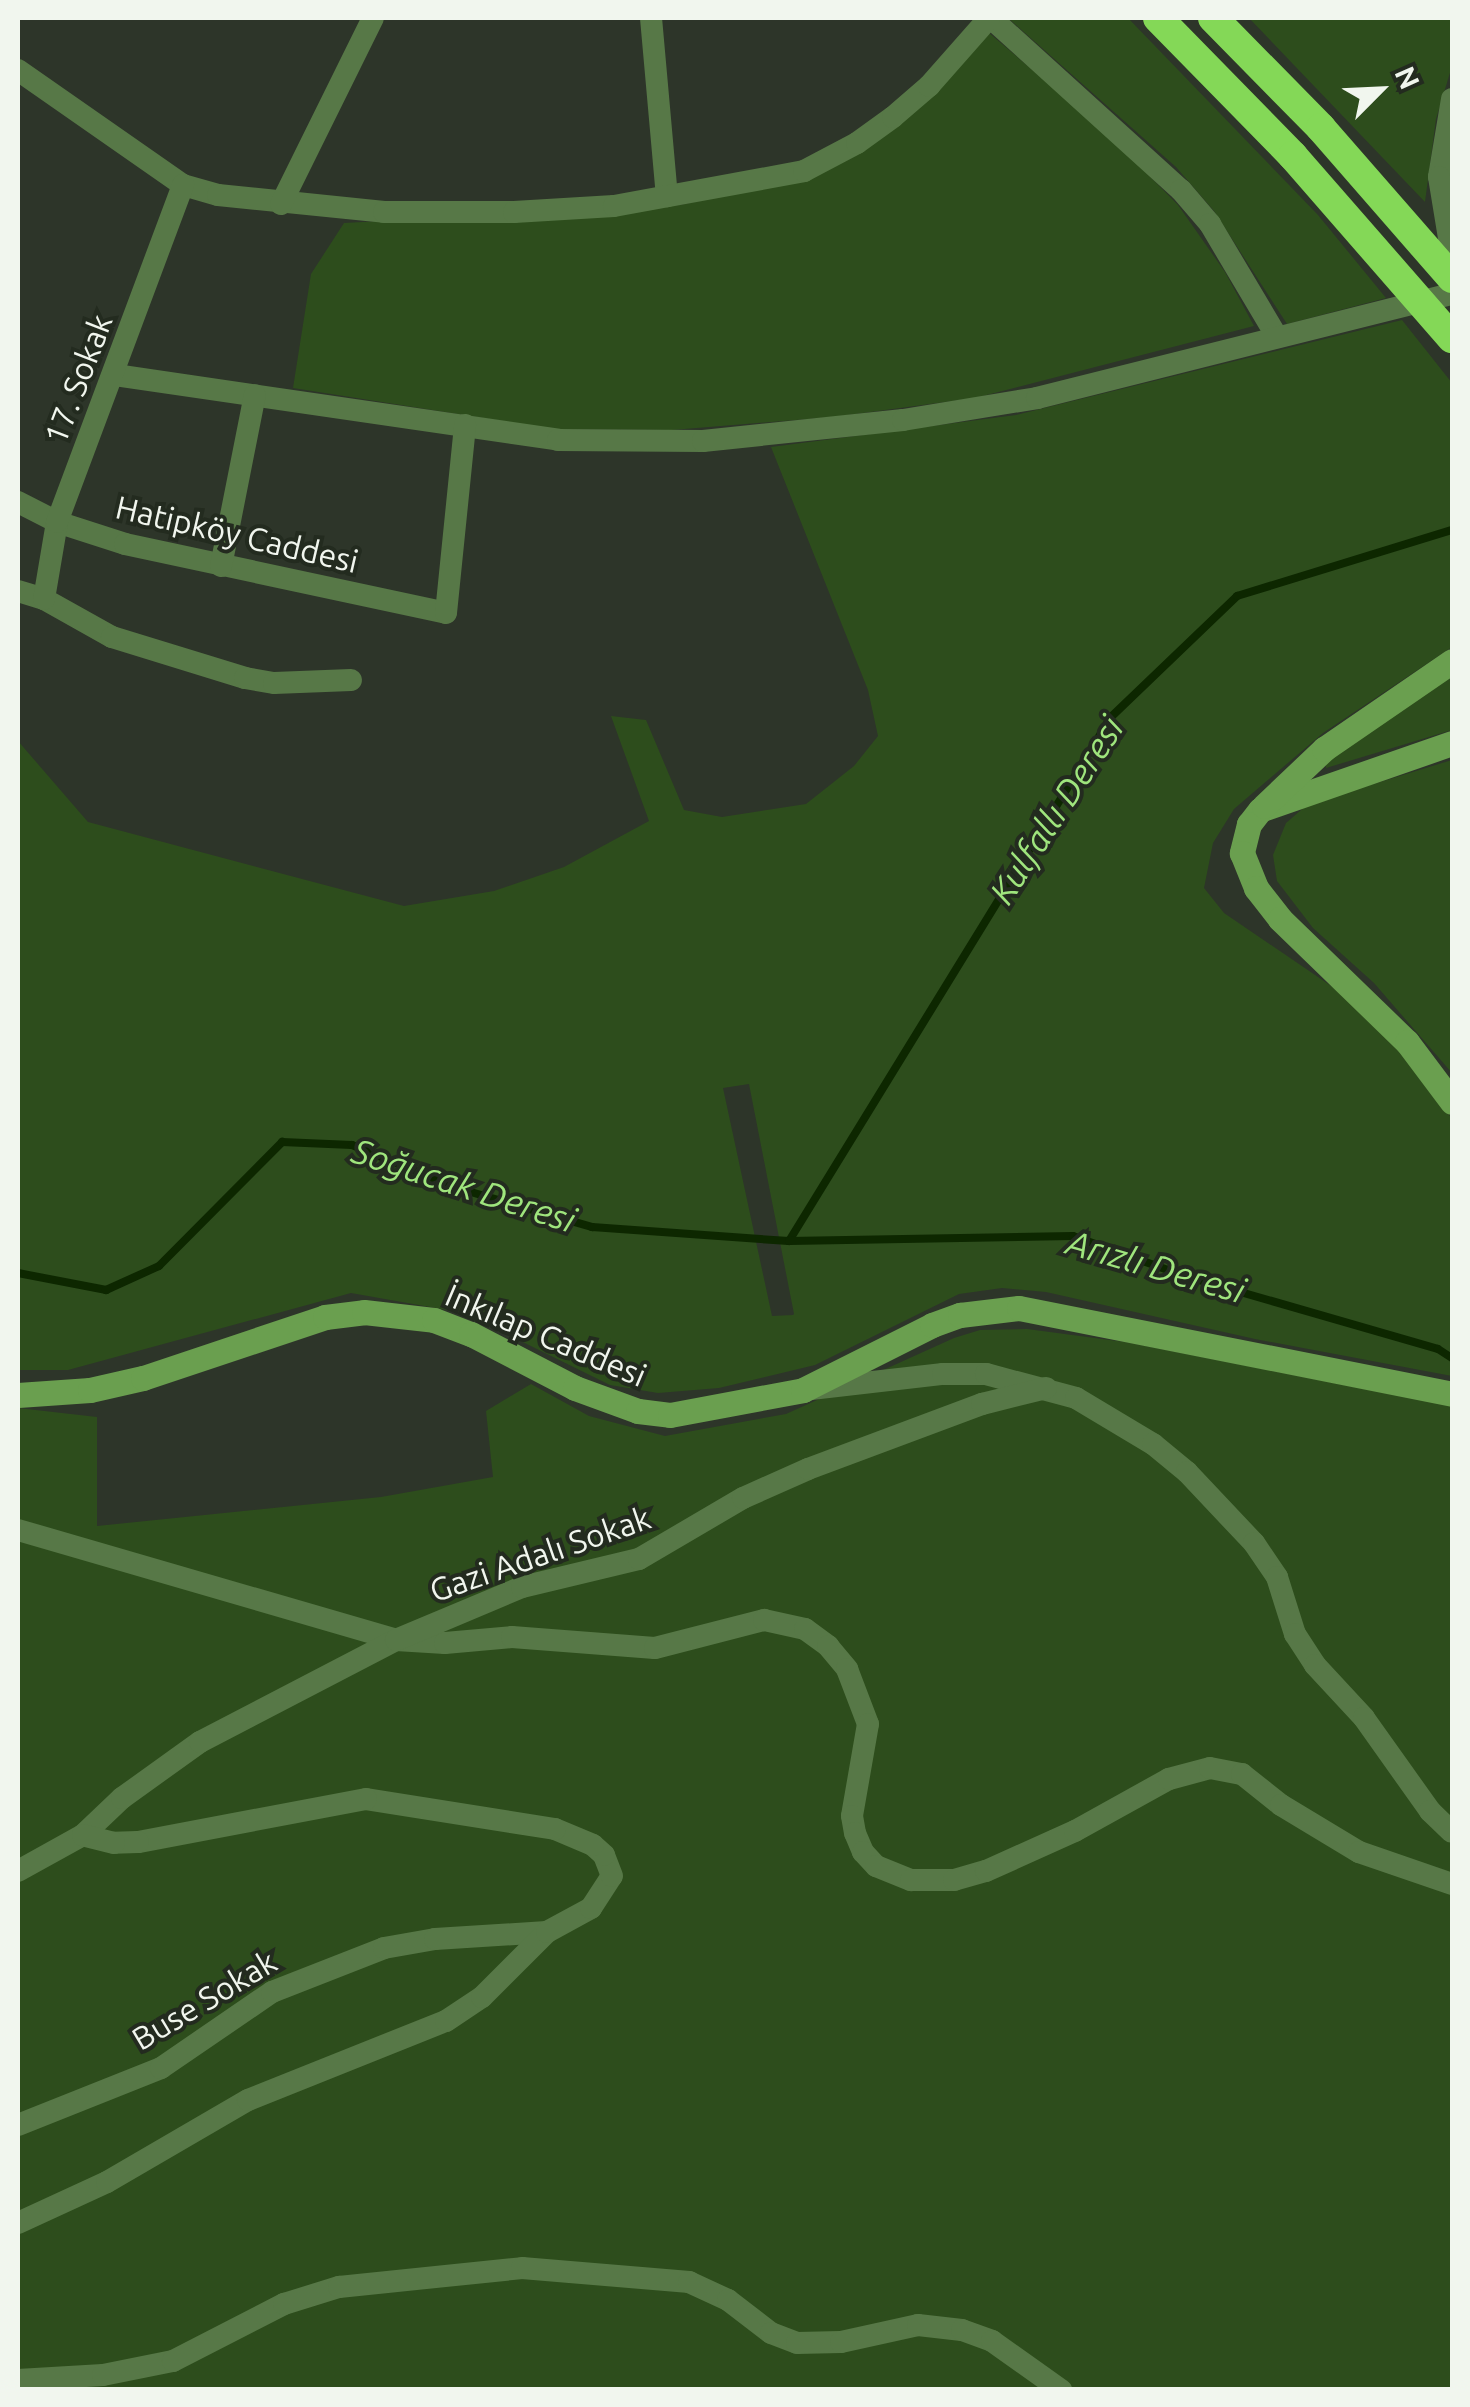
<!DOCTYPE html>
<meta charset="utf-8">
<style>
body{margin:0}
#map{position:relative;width:1470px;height:2407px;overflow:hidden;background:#2d3529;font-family:Ubuntu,sans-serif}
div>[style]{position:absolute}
.green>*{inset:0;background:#2d4d1c}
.stream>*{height:8px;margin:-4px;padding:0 4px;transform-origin:4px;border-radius:4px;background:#0d2700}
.street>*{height:22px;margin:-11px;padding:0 11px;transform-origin:11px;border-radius:11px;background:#577847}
.secondary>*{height:25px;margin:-12.5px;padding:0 12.5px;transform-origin:12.5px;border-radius:12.5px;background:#6a9f4f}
.highway>*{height:30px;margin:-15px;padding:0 15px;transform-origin:15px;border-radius:15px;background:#84d857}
.highway-bridge>*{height:30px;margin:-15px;padding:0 15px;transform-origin:15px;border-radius:15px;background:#84d857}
span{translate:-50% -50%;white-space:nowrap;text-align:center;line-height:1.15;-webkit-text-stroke:8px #232b1f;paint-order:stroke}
.street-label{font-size:32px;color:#f1f6ee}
.water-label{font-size:35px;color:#9fe57d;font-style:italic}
.frame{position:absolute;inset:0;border:20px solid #f1f6ee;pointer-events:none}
.north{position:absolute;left:1330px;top:40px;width:100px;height:100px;-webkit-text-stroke:8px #232b1f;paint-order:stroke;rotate:66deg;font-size:28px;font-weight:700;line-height:40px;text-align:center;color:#f1f6ee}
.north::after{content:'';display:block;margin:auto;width:35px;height:45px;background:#f1f6ee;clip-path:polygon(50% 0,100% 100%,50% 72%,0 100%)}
</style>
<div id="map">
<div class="green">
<div style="clip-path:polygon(1008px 18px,1128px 18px,1318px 215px,1386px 298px,1287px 324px,1214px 211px,1176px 167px)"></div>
<div style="clip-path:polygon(1249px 18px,1452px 18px,1452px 66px,1436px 119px,1425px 202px)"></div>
<div style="clip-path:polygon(988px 32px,1111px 137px,1178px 205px,1225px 272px,1254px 326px,975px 398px,833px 417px,672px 430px,553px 429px,293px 388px,311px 274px,344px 223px,680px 205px,814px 177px)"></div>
<div style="clip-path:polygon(evenodd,1402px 320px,1452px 383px,1452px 647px,1323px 733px,1234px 809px,1213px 843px,1204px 888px,1224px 913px,1359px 1005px,1413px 1065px,1452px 1119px,1452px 1376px,1255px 1339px,1046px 1292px,1002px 1288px,959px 1294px,815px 1365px,719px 1388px,658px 1393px,610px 1385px,464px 1313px,351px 1293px,68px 1370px,18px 1370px,18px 741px,88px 822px,404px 906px,494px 891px,564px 867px,649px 821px,611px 716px,646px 720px,684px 810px,722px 817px,806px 804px,854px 766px,878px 736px,868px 690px,771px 447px,1016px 415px,1402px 320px,749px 1084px,794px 1314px,793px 1315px,772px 1316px,723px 1088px,749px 1084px)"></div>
<div style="clip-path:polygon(1452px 673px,1452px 730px,1326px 768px,1326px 759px)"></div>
<div style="clip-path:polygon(1452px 760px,1452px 1073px,1374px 983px,1313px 928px,1277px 881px,1273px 855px,1286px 823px,1308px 804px)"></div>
<div style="clip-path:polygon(1027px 1329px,1125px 1342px,1452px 1406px,1452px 2389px,18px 2390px,18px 1408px,97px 1417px,97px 1526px,381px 1497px,493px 1477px,486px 1411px,531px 1384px,589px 1416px,665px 1436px,786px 1414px,954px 1338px,980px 1330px)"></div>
</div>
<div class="stream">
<div style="left:789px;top:1241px;width:615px;rotate:-58.43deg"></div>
<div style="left:1111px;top:717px;width:175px;rotate:-43.8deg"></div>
<div style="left:1237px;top:596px;width:225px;rotate:-17.1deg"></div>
<div style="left:18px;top:1273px;width:90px;rotate:10.9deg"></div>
<div style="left:106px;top:1290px;width:58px;rotate:-24.4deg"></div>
<div style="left:159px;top:1266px;width:175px;rotate:-45.2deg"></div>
<div style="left:282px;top:1142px;width:70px;rotate:2.5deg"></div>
<div style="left:352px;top:1145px;width:113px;rotate:22.3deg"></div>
<div style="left:457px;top:1188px;width:141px;rotate:16.1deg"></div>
<div style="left:592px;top:1227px;width:197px;rotate:4.1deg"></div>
<div style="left:789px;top:1241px;width:284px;rotate:-1deg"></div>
<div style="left:1073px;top:1236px;width:119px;rotate:19.7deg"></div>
<div style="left:1185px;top:1276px;width:263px;rotate:16.1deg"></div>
<div style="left:1438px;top:1349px;width:17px;rotate:33deg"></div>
</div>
<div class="street">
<div style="left:651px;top:18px;width:179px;rotate:84.9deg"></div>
<div style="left:991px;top:18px;width:256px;rotate:42.2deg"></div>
<div style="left:1181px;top:190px;width:45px;rotate:49.5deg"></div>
<div style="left:1210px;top:224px;width:131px;rotate:59.3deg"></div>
<div style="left:18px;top:70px;width:201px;rotate:34.9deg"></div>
<div style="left:183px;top:185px;width:36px;rotate:16deg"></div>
<div style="left:218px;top:195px;width:167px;rotate:5.8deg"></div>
<div style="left:384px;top:212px;width:130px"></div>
<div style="left:514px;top:212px;width:100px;rotate:-3.4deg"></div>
<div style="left:614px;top:206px;width:193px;rotate:-10.4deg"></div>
<div style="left:804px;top:171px;width:60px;rotate:-27.8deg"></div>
<div style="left:857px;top:143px;width:44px;rotate:-35.8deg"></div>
<div style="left:893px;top:117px;width:48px;rotate:-40.7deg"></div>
<div style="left:929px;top:86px;width:91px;rotate:-48.6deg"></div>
<div style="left:1452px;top:99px;width:79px;rotate:99.5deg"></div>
<div style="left:1439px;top:177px;width:80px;rotate:80.7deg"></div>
<div style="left:281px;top:204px;width:208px;rotate:-63.7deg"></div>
<div style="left:115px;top:375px;width:448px;rotate:8.3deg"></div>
<div style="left:558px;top:440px;width:145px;rotate:0.4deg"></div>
<div style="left:703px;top:441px;width:201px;rotate:-6deg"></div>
<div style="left:903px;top:420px;width:136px;rotate:-9.3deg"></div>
<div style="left:1037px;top:398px;width:428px;rotate:-14.1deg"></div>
<div style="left:18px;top:502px;width:44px;rotate:27.1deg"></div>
<div style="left:57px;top:522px;width:71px;rotate:17.9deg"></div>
<div style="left:125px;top:544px;width:328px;rotate:12.1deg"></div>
<div style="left:446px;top:613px;width:189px;rotate:-84.2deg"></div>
<div style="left:221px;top:566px;width:174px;rotate:-78.8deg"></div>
<div style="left:18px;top:591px;width:27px;rotate:17deg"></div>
<div style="left:44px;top:599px;width:78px;rotate:29.2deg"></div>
<div style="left:112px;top:637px;width:139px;rotate:17.1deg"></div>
<div style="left:245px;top:678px;width:29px;rotate:10deg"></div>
<div style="left:274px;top:683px;width:77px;rotate:-2.2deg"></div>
<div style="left:44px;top:599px;width:78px;rotate:-80.4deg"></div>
<div style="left:57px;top:522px;width:360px;rotate:-69.5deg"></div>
<div style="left:811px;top:1389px;width:133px;rotate:-6.5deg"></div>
<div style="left:943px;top:1374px;width:43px"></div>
<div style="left:986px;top:1374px;width:93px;rotate:14.9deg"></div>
<div style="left:1076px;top:1398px;width:90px;rotate:30.9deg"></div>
<div style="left:1153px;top:1444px;width:44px;rotate:39.5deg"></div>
<div style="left:1187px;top:1472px;width:98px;rotate:46.7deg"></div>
<div style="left:1254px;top:1543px;width:41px;rotate:55.9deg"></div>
<div style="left:1277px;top:1577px;width:60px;rotate:72.5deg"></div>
<div style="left:1295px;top:1634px;width:37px;rotate:57deg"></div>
<div style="left:1315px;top:1665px;width:72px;rotate:47.2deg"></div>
<div style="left:1364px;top:1718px;width:114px;rotate:54.6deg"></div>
<div style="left:1430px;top:1811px;width:30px;rotate:44deg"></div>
<div style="left:18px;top:1530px;width:394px;rotate:16.2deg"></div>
<div style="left:396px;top:1640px;width:49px;rotate:3.5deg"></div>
<div style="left:445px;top:1643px;width:67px;rotate:-5.1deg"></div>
<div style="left:512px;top:1637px;width:143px;rotate:4.4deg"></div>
<div style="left:655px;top:1648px;width:113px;rotate:-14.4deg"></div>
<div style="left:764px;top:1620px;width:42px;rotate:12.4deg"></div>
<div style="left:805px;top:1629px;width:29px;rotate:36deg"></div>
<div style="left:828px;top:1646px;width:30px;rotate:50deg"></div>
<div style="left:847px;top:1669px;width:59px;rotate:69.1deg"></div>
<div style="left:868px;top:1724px;width:93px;rotate:99.9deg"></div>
<div style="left:852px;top:1816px;width:17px;rotate:80deg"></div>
<div style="left:855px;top:1833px;width:21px;rotate:67deg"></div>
<div style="left:863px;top:1852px;width:19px;rotate:47deg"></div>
<div style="left:876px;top:1866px;width:38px;rotate:22deg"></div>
<div style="left:911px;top:1880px;width:43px"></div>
<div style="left:954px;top:1880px;width:33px;rotate:-16deg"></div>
<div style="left:986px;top:1871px;width:98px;rotate:-24.2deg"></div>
<div style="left:1075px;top:1831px;width:107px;rotate:-29deg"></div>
<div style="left:1169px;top:1779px;width:42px;rotate:-15deg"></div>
<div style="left:1210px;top:1768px;width:33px;rotate:11deg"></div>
<div style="left:1242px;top:1774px;width:50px;rotate:38.5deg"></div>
<div style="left:1281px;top:1805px;width:91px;rotate:31.1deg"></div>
<div style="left:1359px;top:1852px;width:98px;rotate:19deg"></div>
<div style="left:18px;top:1871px;width:74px;rotate:-29deg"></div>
<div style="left:83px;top:1835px;width:54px;rotate:-43.5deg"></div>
<div style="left:122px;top:1798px;width:96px;rotate:-35.7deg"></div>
<div style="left:200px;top:1742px;width:221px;rotate:-27.5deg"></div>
<div style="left:396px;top:1640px;width:137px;rotate:-22.8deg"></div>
<div style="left:522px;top:1587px;width:120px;rotate:-13.5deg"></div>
<div style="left:639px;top:1559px;width:121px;rotate:-30.4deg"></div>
<div style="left:743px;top:1498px;width:71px;rotate:-24deg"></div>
<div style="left:808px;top:1469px;width:186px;rotate:-20.5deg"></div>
<div style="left:982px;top:1404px;width:66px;rotate:-14deg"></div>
<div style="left:18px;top:2125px;width:154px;rotate:-21.7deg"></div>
<div style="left:161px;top:2068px;width:135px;rotate:-34.4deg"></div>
<div style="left:272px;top:1992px;width:120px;rotate:-21.4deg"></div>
<div style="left:384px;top:1948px;width:52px;rotate:-10deg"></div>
<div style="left:435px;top:1939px;width:112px;rotate:-3.6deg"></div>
<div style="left:18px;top:2223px;width:98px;rotate:-24.7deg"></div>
<div style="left:107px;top:2182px;width:163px;rotate:-30.2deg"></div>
<div style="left:248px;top:2100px;width:213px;rotate:-21.8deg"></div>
<div style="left:446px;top:2021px;width:43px;rotate:-33.7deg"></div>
<div style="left:482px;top:1997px;width:92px;rotate:-45deg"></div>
<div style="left:547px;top:1932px;width:50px;rotate:-28.6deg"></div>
<div style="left:591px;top:1908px;width:38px;rotate:-57deg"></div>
<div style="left:612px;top:1876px;width:22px;rotate:-111deg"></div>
<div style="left:604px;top:1855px;width:15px;rotate:-138deg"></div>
<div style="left:593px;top:1845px;width:41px;rotate:-157.2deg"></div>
<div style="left:555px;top:1829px;width:191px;rotate:-171deg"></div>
<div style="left:366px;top:1799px;width:232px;rotate:169.3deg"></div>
<div style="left:138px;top:1842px;width:24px;rotate:178deg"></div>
<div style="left:114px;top:1843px;width:32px;rotate:-166deg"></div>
<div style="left:18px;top:2380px;width:85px;rotate:-3.4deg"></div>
<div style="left:103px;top:2375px;width:71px;rotate:-11.3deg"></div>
<div style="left:173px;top:2361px;width:125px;rotate:-27.2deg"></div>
<div style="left:284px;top:2304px;width:58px;rotate:-17.2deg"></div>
<div style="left:339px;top:2287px;width:184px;rotate:-5.9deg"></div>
<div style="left:522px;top:2268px;width:168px;rotate:4.8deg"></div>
<div style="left:689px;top:2282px;width:43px;rotate:24.8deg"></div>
<div style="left:728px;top:2300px;width:54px;rotate:37.5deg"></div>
<div style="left:771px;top:2333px;width:28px;rotate:21deg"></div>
<div style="left:797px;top:2343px;width:44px;rotate:-1.3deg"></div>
<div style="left:841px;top:2342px;width:79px;rotate:-12.4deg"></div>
<div style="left:918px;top:2325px;width:44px;rotate:6.5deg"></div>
<div style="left:962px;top:2330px;width:32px;rotate:20deg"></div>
<div style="left:992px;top:2341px;width:85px;rotate:35.4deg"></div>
</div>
<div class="secondary">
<div style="left:1452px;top:743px;width:203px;rotate:160.8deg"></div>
<div style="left:1260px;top:810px;width:18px;rotate:128deg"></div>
<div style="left:1249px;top:824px;width:30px;rotate:104deg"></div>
<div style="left:1242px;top:853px;width:38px;rotate:68deg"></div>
<div style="left:1256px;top:888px;width:39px;rotate:52deg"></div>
<div style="left:1280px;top:919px;width:177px;rotate:44.1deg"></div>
<div style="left:1407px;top:1042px;width:75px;rotate:53.1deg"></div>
<div style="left:1264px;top:806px;width:83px;rotate:-43.5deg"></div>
<div style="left:1324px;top:749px;width:155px;rotate:-34.5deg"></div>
<div style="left:18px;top:1395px;width:72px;rotate:-4deg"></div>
<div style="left:90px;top:1390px;width:54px;rotate:-12.8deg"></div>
<div style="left:143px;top:1378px;width:192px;rotate:-18.5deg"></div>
<div style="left:325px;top:1317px;width:39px;rotate:-7deg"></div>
<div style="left:364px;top:1312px;width:70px;rotate:6.5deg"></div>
<div style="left:434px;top:1320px;width:40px;rotate:21deg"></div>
<div style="left:471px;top:1334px;width:117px;rotate:27.4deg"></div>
<div style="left:575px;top:1388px;width:67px;rotate:20.1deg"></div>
<div style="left:638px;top:1411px;width:32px;rotate:7deg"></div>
<div style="left:670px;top:1415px;width:135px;rotate:-10.6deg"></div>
<div style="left:803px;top:1390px;width:144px;rotate:-26.7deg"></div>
<div style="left:932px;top:1325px;width:30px;rotate:-20deg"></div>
<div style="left:960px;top:1315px;width:59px;rotate:-6.8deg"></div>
<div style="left:1019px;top:1308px;width:441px;rotate:11.2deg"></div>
</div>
<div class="highway">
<div style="left:1213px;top:18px;width:154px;rotate:45.5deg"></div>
<div style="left:1321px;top:128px;width:199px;rotate:48.9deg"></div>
</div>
<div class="highway-bridge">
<div style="left:1158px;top:18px;width:193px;rotate:45.6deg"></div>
<div style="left:1293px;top:156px;width:242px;rotate:48.9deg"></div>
</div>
<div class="street-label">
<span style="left:78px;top:379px;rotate:-69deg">17. Sokak</span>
<span style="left:237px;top:534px;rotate:13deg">Hatipköy Caddesi</span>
<span style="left:546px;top:1335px;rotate:23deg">İnkılap Caddesi</span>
<span style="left:540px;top:1554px;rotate:-19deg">Gazi Adalı Sokak</span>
<span style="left:204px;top:2000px;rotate:-31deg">Buse Sokak</span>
</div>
<div class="water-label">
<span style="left:1056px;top:810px;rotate:-57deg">Kulfallı Deresi</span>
<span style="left:464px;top:1185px;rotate:18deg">Soğucak Deresi</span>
<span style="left:1156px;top:1266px;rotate:16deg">Arızlı Deresi</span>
</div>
<div class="frame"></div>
<div class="north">N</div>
</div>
